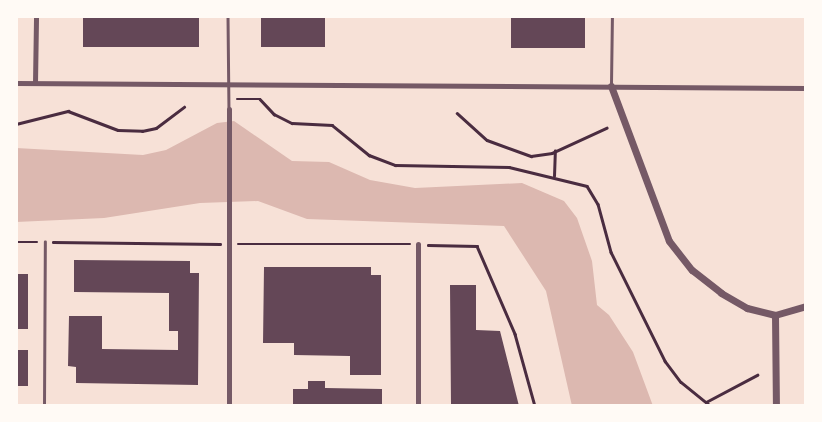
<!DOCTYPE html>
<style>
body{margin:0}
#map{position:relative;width:822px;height:422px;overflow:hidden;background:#f7e1d7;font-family:Lora,serif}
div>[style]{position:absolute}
.water>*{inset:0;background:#dcb8b0}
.building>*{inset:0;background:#644757;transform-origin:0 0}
.path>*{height:2.5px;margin:-1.25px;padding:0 1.25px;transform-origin:1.25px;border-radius:1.25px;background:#4a2c40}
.service>*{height:2.5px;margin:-1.25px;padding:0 1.25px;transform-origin:1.25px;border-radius:1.25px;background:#755966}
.pedestrian>*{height:4.5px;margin:-2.25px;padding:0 2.25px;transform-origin:2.25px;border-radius:2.25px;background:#755966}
.minor>*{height:5px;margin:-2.5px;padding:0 2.5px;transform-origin:2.5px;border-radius:2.5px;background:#755966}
.tertiary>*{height:7px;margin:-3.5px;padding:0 3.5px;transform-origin:3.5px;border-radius:3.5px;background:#755966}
span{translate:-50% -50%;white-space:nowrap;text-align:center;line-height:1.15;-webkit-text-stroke:4px #fffaf5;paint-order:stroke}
.frame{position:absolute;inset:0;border:18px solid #fffaf5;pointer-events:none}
</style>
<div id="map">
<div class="water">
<div style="clip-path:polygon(234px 121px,292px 161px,329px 162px,370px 180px,415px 188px,522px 183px,564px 201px,577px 218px,592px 261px,597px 305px,609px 315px,633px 352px,653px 406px,572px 406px,546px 291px,504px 226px,307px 219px,258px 201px,200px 203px,104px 218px,16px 222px,16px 148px,143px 155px,166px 150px,217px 123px)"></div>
</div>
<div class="building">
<div style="left:83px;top:16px;width:116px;height:31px"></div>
<div style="left:261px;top:16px;width:64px;height:31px"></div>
<div style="left:511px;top:16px;width:74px;height:32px"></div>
<div style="clip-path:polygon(74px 260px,190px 261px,190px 273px,199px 273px,198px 385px,76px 383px,76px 367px,68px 366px,69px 316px,102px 316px,102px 349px,178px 350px,178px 331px,169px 331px,169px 293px,74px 292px)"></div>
<div style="clip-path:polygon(264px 267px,371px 267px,371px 275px,381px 275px,381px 375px,350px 375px,350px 356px,294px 355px,294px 343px,263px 343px)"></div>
<div style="left:16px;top:274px;width:12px;height:55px"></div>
<div style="clip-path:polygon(450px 285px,476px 285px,476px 330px,500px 331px,519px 406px,451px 406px)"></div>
<div style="left:16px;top:350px;width:12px;height:36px"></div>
<div style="clip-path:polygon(308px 381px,325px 381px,325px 388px,382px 389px,382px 406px,293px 406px,293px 389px,308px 389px)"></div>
</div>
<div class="path">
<div style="left:237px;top:99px;width:23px"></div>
<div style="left:260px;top:99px;width:21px;rotate:47deg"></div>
<div style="left:274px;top:114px;width:20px;rotate:27deg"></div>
<div style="left:292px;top:123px;width:40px;rotate:2.9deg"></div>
<div style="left:332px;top:125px;width:48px;rotate:39deg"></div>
<div style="left:369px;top:155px;width:28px;rotate:21deg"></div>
<div style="left:395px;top:165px;width:114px;rotate:1deg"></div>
<div style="left:509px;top:167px;width:80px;rotate:13.7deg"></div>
<div style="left:587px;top:186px;width:21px;rotate:59deg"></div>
<div style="left:598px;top:204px;width:50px;rotate:74.8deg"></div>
<div style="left:611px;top:252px;width:122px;rotate:63.6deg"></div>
<div style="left:665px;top:361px;width:26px;rotate:53deg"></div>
<div style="left:681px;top:382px;width:38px;rotate:39deg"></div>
<div style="left:457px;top:113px;width:40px;rotate:42deg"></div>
<div style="left:487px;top:140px;width:47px;rotate:20deg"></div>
<div style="left:531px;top:156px;width:21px;rotate:-8deg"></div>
<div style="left:552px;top:153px;width:60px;rotate:-24.8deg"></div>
<div style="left:16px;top:124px;width:54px;rotate:-14deg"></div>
<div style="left:68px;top:111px;width:53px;rotate:20.8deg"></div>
<div style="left:118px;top:130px;width:24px;rotate:2deg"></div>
<div style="left:142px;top:131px;width:14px;rotate:-12deg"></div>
<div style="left:156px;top:128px;width:35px;rotate:-37deg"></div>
<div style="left:554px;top:176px;width:25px;rotate:-88deg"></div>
<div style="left:16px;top:242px;width:21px"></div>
<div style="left:53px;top:242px;width:167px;rotate:0.7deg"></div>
<div style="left:238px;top:244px;width:172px"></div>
<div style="left:428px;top:245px;width:49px;rotate:1.2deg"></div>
<div style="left:477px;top:246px;width:96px;rotate:66.6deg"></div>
<div style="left:515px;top:334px;width:75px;rotate:74.5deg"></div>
<div style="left:706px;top:402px;width:58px;rotate:-27.9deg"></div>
</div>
<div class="service">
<div style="left:228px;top:16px;width:93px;rotate:89.4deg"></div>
<div style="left:611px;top:84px;width:68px;rotate:-89.2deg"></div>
<div style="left:44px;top:406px;width:164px;rotate:-89.7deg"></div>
</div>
<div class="pedestrian">
<div style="left:35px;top:83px;width:67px;rotate:-89.1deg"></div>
</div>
<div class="minor">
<div style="left:16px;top:83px;width:790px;rotate:0.36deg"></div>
<div style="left:229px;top:109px;width:297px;rotate:90deg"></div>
<div style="left:418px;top:244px;width:162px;rotate:90deg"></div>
</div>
<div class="tertiary">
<div style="left:611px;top:86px;width:165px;rotate:69.5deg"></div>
<div style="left:669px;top:241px;width:37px;rotate:52deg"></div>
<div style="left:692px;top:270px;width:37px;rotate:38deg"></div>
<div style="left:721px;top:293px;width:30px;rotate:30deg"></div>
<div style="left:747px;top:308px;width:29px;rotate:14deg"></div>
<div style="left:775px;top:315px;width:91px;rotate:89.4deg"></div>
<div style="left:775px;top:315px;width:32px;rotate:-16deg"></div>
</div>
<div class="frame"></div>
</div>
